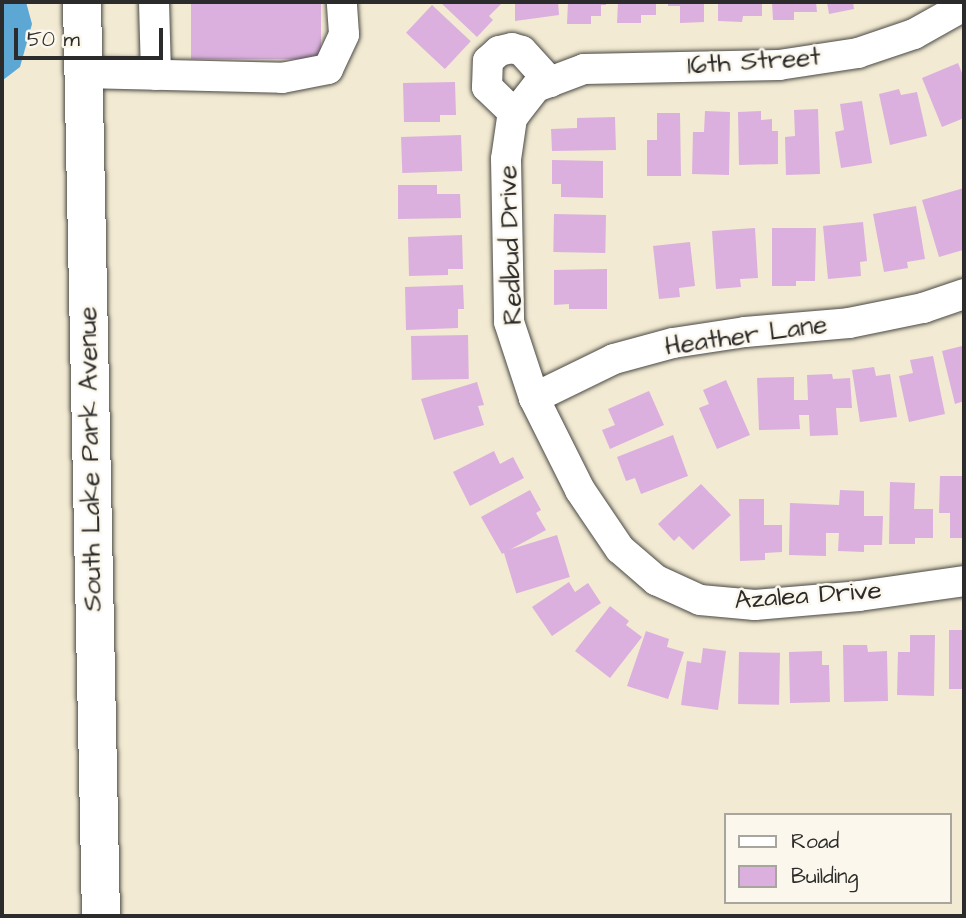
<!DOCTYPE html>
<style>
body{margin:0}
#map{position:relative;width:966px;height:918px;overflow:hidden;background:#f2ead2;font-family:"Architects Daughter",sans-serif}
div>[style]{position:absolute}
.water>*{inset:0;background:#5ca7d4}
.building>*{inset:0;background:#dbb0de;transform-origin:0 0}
.roads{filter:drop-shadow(0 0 2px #494844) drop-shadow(0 0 2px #494844)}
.minor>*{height:30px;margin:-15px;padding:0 15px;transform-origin:15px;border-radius:15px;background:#fff}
.major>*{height:38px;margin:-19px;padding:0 19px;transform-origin:19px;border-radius:19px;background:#fff}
span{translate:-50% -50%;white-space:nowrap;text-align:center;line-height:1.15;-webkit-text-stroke:5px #fbf7ec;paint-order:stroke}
.street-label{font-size:26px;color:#2b2b2b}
.frame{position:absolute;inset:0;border:4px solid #2b2b2b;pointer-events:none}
.legend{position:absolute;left:724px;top:813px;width:228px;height:91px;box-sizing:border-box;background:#fbf7ec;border:2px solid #a8a59f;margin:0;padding:9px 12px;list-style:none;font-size:21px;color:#2b2b2b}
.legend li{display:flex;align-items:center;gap:14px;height:35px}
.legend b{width:35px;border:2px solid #a8a59f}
.scale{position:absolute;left:14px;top:28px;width:149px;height:32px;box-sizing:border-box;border:4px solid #2b2b2b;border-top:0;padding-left:9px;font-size:21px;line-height:24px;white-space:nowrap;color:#2b2b2b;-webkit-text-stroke:5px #fbf7ec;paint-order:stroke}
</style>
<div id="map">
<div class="water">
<div style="clip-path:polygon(2px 2px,26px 2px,32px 24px,20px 67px,3px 80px)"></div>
</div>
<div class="building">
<div style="left:191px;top:2px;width:130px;height:57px"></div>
<div style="clip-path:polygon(440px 2px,503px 2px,489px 16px,493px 20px,477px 37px)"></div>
<div style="clip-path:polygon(515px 2px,558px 2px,559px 15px,515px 21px)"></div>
<div style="clip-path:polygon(568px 2px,606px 2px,606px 5px,601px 5px,601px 16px,591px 16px,591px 24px,567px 24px)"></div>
<div style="clip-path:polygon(618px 2px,656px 2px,656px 15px,641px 15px,641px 23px,617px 23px)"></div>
<div style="clip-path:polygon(668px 2px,704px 2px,704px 22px,680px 23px,680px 6px,668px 6px)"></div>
<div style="clip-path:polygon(718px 2px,762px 2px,762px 16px,743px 16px,742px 22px,718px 21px)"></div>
<div style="clip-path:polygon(772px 2px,816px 2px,817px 12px,794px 12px,794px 20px,773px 20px)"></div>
<div style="clip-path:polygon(827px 2px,853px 2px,854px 9px,829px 14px)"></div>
<div style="left:432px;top:5px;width:53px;height:38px;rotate:43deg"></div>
<div style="clip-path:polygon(958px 63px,964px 78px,964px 118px,942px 127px,922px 78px)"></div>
<div style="clip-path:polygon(455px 82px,456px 115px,440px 115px,440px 122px,404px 122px,403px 83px)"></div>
<div style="clip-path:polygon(899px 89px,901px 95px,917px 92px,927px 136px,890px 145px,879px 94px)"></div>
<div style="clip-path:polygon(862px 101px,872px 163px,841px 168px,835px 132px,844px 130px,840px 104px)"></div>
<div style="clip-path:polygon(818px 109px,820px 174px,786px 175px,785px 137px,795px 136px,794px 110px)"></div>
<div style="clip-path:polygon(705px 111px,730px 112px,729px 175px,692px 174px,693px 132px,704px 132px)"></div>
<div style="clip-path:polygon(761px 111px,761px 120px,772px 119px,772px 131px,778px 131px,778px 164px,739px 165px,738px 112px)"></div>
<div style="clip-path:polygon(657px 113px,680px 113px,681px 176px,647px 176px,647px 140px,657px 140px)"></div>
<div style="clip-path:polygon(615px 117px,616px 150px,552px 151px,551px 129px,577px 128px,577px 118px)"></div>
<div style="left:461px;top:135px;width:36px;height:60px;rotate:88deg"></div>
<div style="clip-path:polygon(552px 160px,603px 161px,603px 198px,561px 197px,561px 184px,552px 184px)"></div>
<div style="clip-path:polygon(398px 185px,437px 185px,437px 194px,460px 194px,461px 218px,398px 219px)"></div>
<div style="clip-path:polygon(964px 188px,963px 250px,939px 257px,922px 200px)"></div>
<div style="clip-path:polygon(916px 206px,925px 259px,907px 262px,908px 268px,884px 272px,873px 214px)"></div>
<div style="left:554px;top:214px;width:52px;height:38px;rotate:1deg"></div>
<div style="clip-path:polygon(863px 222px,867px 261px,860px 262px,861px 276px,828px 279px,823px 226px)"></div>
<div style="clip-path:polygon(755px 228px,758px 278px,740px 279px,741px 287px,716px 289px,712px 231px)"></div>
<div style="clip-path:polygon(772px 228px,816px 228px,815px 281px,796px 281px,796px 286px,772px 286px)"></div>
<div style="clip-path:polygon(462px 235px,463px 269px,448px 269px,448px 275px,409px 276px,408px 237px)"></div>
<div style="clip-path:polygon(690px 242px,695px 286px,679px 288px,680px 297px,659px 299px,653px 246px)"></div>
<div style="clip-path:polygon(607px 269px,607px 309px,569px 309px,569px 304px,554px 305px,554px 270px)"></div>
<div style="clip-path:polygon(463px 285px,464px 309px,458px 309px,458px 328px,406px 330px,405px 287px)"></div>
<div style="left:468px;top:335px;width:44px;height:57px;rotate:89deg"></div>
<div style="clip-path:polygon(962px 346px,964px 401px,955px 404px,942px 351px)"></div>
<div style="clip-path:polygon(933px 356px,945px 414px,909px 422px,899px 376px,913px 373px,910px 360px)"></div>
<div style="clip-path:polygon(874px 367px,876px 376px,890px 374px,897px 417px,860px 422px,852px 370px)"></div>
<div style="clip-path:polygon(832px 374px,833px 379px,850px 378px,852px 408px,836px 408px,838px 435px,810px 436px,809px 415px,799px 415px,800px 429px,759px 430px,757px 378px,794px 377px,794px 400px,808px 400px,807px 375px)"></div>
<div style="clip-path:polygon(726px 380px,750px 435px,717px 449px,699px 408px,709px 404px,703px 390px)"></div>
<div style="clip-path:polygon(477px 382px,484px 405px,478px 406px,484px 425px,434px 440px,421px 399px)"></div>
<div style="clip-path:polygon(649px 391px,664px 425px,610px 449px,602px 430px,615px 425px,608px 409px)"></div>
<div style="clip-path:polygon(673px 435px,688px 476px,641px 494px,635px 478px,626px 481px,617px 457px)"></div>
<div style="clip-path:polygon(494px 451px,500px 464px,513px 457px,524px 478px,470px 506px,453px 472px)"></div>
<div style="clip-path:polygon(940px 476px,964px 476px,964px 538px,950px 538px,950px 513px,939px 513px)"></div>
<div style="clip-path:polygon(890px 482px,915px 483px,914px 509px,933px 509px,933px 538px,915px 538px,915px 544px,889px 544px)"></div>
<div style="clip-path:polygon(701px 484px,731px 515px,693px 550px,679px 536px,674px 541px,658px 524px)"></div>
<div style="clip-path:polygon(530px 490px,541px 510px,536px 513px,546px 530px,502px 554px,481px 517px)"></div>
<div style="clip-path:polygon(840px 490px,864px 491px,864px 516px,883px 516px,882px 545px,864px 545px,864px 552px,838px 551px,839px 533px,826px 533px,826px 556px,789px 555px,790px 503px,839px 505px)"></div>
<div style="clip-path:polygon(739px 499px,764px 499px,764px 525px,782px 525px,782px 552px,765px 553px,765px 560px,740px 561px)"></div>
<div style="left:557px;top:535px;width:44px;height:56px;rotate:73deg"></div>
<div style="clip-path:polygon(569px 582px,575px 592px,588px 583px,601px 603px,552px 636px,532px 607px)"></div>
<div style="clip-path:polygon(610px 606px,629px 621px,626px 625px,642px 637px,610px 678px,575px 651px)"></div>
<div style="left:949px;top:630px;width:15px;height:59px"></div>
<div style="clip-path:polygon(646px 631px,669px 639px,667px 647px,684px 652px,668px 699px,627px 686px)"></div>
<div style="clip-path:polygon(910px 635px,935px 635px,934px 696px,897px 695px,898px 652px,910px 652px)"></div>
<div style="clip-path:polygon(843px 645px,867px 645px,868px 652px,887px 651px,888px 701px,844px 702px)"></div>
<div style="clip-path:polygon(703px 648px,726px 651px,718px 710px,681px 705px,687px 661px,701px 663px)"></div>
<div style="clip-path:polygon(822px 651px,822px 665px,829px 665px,830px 702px,790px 703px,789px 652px)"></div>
<div style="left:739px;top:652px;width:41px;height:52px;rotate:1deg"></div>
</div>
<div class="roads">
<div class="minor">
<div style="left:154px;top:2px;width:73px;rotate:88.4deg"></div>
<div style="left:964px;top:6px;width:57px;rotate:150.8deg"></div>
<div style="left:914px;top:34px;width:59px;rotate:161.3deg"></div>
<div style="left:858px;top:53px;width:80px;rotate:171.4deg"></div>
<div style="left:779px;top:65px;width:195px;rotate:178.8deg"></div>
<div style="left:584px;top:69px;width:51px;rotate:159.4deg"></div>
<div style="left:536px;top:87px;width:39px;rotate:128deg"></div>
<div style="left:512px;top:118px;width:41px;rotate:98.3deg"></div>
<div style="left:506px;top:159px;width:163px;rotate:88.9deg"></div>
<div style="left:509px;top:322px;width:80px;rotate:71.8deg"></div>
<div style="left:534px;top:398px;width:103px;rotate:63.4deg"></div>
<div style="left:580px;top:490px;width:71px;rotate:55.9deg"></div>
<div style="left:620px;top:549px;width:48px;rotate:40.7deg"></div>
<div style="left:656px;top:580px;width:48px;rotate:24.4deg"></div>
<div style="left:700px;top:600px;width:55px;rotate:5.2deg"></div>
<div style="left:755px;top:605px;width:104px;rotate:-4.9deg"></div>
<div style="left:859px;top:596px;width:106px;rotate:-8.1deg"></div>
<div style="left:83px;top:73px;width:199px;rotate:1.4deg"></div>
<div style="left:282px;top:78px;width:47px;rotate:-11.1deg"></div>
<div style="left:328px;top:69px;width:38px;rotate:-65deg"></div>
<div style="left:344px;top:34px;width:32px;rotate:-94deg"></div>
<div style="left:515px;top:114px;width:39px;rotate:-136deg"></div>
<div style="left:487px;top:87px;width:26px;rotate:-88deg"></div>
<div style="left:488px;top:61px;width:15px;rotate:-42deg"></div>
<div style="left:499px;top:51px;width:13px;rotate:-13deg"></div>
<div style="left:512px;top:48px;width:10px;rotate:17deg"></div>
<div style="left:522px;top:51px;width:42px;rotate:47.9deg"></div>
<div style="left:534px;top:398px;width:89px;rotate:-26deg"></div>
<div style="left:614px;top:359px;width:61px;rotate:-15.2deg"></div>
<div style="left:673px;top:343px;width:73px;rotate:-8.7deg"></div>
<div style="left:745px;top:332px;width:104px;rotate:-4.9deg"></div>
<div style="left:849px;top:323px;width:76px;rotate:-11.5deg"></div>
<div style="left:923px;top:308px;width:43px;rotate:-18.9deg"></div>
</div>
<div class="major">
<div style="left:82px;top:2px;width:914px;rotate:88.81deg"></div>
</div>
</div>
<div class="street-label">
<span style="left:754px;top:62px;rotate:-4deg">16th Street</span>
<span style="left:511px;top:245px;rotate:-92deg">Redbud Drive</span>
<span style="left:746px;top:336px;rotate:-8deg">Heather Lane</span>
<span style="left:91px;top:459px;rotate:-91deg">South Lake Park Avenue</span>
<span style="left:808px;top:596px;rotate:-4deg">Azalea Drive</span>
</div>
<div class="frame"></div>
<ul class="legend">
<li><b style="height:9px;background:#fff"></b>Road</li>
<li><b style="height:19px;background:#dbb0de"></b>Building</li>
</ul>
<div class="scale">50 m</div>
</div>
